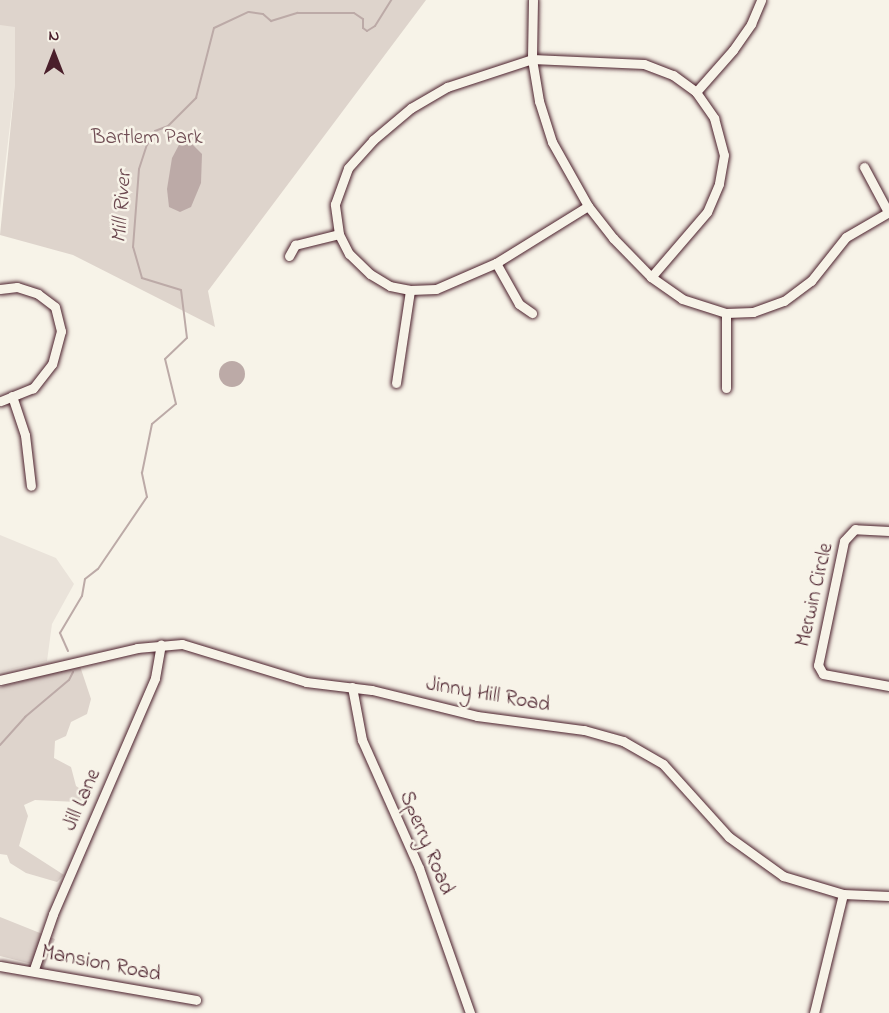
<!DOCTYPE html>
<style>
body{margin:0}
#map{position:relative;width:889px;height:1013px;overflow:hidden;background:#f7f3e8;font-family:"Indie Flower",sans-serif}
div>[style]{position:absolute}
.built>*{inset:0;background:#eae3da}
.green>*{inset:0;background:#ded4cc}
.water>*{inset:0;background:#bcaaa7}
.round{border-radius:50%}
.stream>*{height:2px;margin:-1px;padding:0 1px;transform-origin:1px;border-radius:1px;background:#bcaaa7}
.roads{filter:drop-shadow(0 0 2px #4a1f2b) drop-shadow(0 0 2px #4a1f2b)}
.minor>*{height:9px;margin:-4.5px;padding:0 4.5px;transform-origin:4.5px;border-radius:4.5px;background:#f7f3e8}
span{translate:-50% -50%;white-space:nowrap;text-align:center;line-height:1.15;-webkit-text-stroke:5px #f7f3e8;paint-order:stroke}
.park-label{font-size:21px;color:#6f4c53}
.street-label{font-size:21px;color:#4a1f2b}
.water-label{font-size:22px;color:#6c4950;font-style:italic}
.north{position:absolute;left:24px;top:24px;width:60px;height:60px;-webkit-text-stroke:4px #f7f3e8;paint-order:stroke;rotate:0deg;font-size:16px;font-weight:700;line-height:24px;text-align:center;color:#4a1f2b}
.north::after{content:'';display:block;margin:auto;width:21px;height:27px;background:#4a1f2b;clip-path:polygon(50% 0,100% 100%,50% 72%,0 100%)}
</style>
<div id="map">
<div class="built">
<div style="clip-path:polygon(0 24px,15px 26px,15px 83px,0 209px)"></div>
<div style="clip-path:polygon(0 535px,56px 558px,74px 584px,52px 624px,47px 661px,0 672px)"></div>
</div>
<div class="green">
<div style="clip-path:polygon(0 0,426px 0,208px 291px,215px 327px,73px 255px,0 235px,15px 83px,15px 27px,0 25px)"></div>
<div style="clip-path:polygon(80px 666px,91px 699px,87px 714px,71px 722px,66px 736px,55px 741px,54px 758px,71px 767px,76px 786px,92px 797px,77px 802px,35px 800px,24px 805px,28px 816px,19px 846px,64px 875px,57px 882px,26px 873px,10px 863px,7px 855px,0 854px,0 687px)"></div>
<div style="clip-path:polygon(0 917px,55px 939px,44px 967px,0 956px)"></div>
</div>
<div class="water">
<div style="clip-path:polygon(180px 143px,192px 144px,202px 154px,201px 183px,191px 207px,180px 212px,169px 207px,167px 189px,172px 158px)"></div>
<div class="round" style="left:219px;top:361px;width:26px;height:26px"></div>
</div>
<div class="stream">
<div style="left:68px;top:651px;width:20px;rotate:-114deg"></div>
<div style="left:60px;top:633px;width:43px;rotate:-59.3deg"></div>
<div style="left:82px;top:596px;width:17px;rotate:-80deg"></div>
<div style="left:85px;top:579px;width:16px;rotate:-38deg"></div>
<div style="left:98px;top:569px;width:87px;rotate:-55.8deg"></div>
<div style="left:147px;top:497px;width:25px;rotate:-102deg"></div>
<div style="left:142px;top:473px;width:50px;rotate:-78.5deg"></div>
<div style="left:152px;top:424px;width:31px;rotate:-40deg"></div>
<div style="left:176px;top:404px;width:46px;rotate:-103.7deg"></div>
<div style="left:165px;top:359px;width:30px;rotate:-44deg"></div>
<div style="left:187px;top:338px;width:48px;rotate:-97.1deg"></div>
<div style="left:181px;top:290px;width:41px;rotate:-162.9deg"></div>
<div style="left:142px;top:278px;width:32px;rotate:-106deg"></div>
<div style="left:133px;top:247px;width:78px;rotate:-85.6deg"></div>
<div style="left:139px;top:169px;width:25px;rotate:-72deg"></div>
<div style="left:147px;top:145px;width:16px;rotate:-60deg"></div>
<div style="left:155px;top:131px;width:14px;rotate:-21deg"></div>
<div style="left:168px;top:126px;width:40px;rotate:-45deg"></div>
<div style="left:196px;top:98px;width:72px;rotate:-75.6deg"></div>
<div style="left:214px;top:28px;width:38px;rotate:-25deg"></div>
<div style="left:249px;top:12px;width:14px;rotate:8deg"></div>
<div style="left:263px;top:14px;width:11px;rotate:41deg"></div>
<div style="left:271px;top:21px;width:28px;rotate:-17deg"></div>
<div style="left:298px;top:13px;width:56px"></div>
<div style="left:354px;top:13px;width:11px;rotate:34deg"></div>
<div style="left:363px;top:19px;width:9px;rotate:90deg"></div>
<div style="left:363px;top:28px;width:5px;rotate:37deg"></div>
<div style="left:367px;top:31px;width:9px;rotate:-32deg"></div>
<div style="left:375px;top:26px;width:31px;rotate:-58deg"></div>
<div style="left:0;top:745px;width:38px;rotate:-48deg"></div>
<div style="left:25px;top:717px;width:57px;rotate:-40.1deg"></div>
<div style="left:69px;top:680px;width:9px;rotate:-63deg"></div>
</div>
<div class="roads">
<div class="minor">
<div style="left:533px;top:0;width:59px;rotate:91deg"></div>
<div style="left:532px;top:59px;width:43px;rotate:80.5deg"></div>
<div style="left:539px;top:101px;width:43px;rotate:72.4deg"></div>
<div style="left:552px;top:142px;width:73px;rotate:60.6deg"></div>
<div style="left:588px;top:206px;width:41px;rotate:52deg"></div>
<div style="left:613px;top:238px;width:54px;rotate:45.7deg"></div>
<div style="left:651px;top:277px;width:38px;rotate:35deg"></div>
<div style="left:682px;top:299px;width:46px;rotate:17.7deg"></div>
<div style="left:726px;top:313px;width:27px;rotate:-2deg"></div>
<div style="left:753px;top:312px;width:33px;rotate:-20deg"></div>
<div style="left:784px;top:301px;width:34px;rotate:-37deg"></div>
<div style="left:811px;top:281px;width:56px;rotate:-51.5deg"></div>
<div style="left:846px;top:237px;width:50px;rotate:-30.2deg"></div>
<div style="left:696px;top:92px;width:56px;rotate:-48.6deg"></div>
<div style="left:733px;top:50px;width:32px;rotate:-55deg"></div>
<div style="left:751px;top:24px;width:26px;rotate:-67deg"></div>
<div style="left:864px;top:167px;width:51px;rotate:61.9deg"></div>
<div style="left:588px;top:206px;width:108px;rotate:148.2deg"></div>
<div style="left:496px;top:263px;width:65px;rotate:156.6deg"></div>
<div style="left:436px;top:289px;width:26px;rotate:178deg"></div>
<div style="left:410px;top:290px;width:20px;rotate:-169deg"></div>
<div style="left:390px;top:286px;width:23px;rotate:-149deg"></div>
<div style="left:370px;top:274px;width:29px;rotate:-136deg"></div>
<div style="left:349px;top:254px;width:22px;rotate:-117deg"></div>
<div style="left:339px;top:234px;width:30px;rotate:-98deg"></div>
<div style="left:335px;top:204px;width:38px;rotate:-70deg"></div>
<div style="left:348px;top:168px;width:38px;rotate:-48deg"></div>
<div style="left:373px;top:140px;width:50px;rotate:-40.1deg"></div>
<div style="left:411px;top:108px;width:42px;rotate:-30.3deg"></div>
<div style="left:447px;top:87px;width:89px;rotate:-18.2deg"></div>
<div style="left:532px;top:59px;width:112px;rotate:2.6deg"></div>
<div style="left:644px;top:64px;width:31px;rotate:21deg"></div>
<div style="left:673px;top:75px;width:29px;rotate:36deg"></div>
<div style="left:696px;top:92px;width:32px;rotate:55deg"></div>
<div style="left:714px;top:118px;width:38px;rotate:75deg"></div>
<div style="left:724px;top:155px;width:29px;rotate:100deg"></div>
<div style="left:719px;top:184px;width:30px;rotate:113deg"></div>
<div style="left:707px;top:212px;width:86px;rotate:130.7deg"></div>
<div style="left:289px;top:256px;width:13px;rotate:-61deg"></div>
<div style="left:295px;top:245px;width:45px;rotate:-14deg"></div>
<div style="left:496px;top:263px;width:47px;rotate:60.7deg"></div>
<div style="left:519px;top:304px;width:16px;rotate:35deg"></div>
<div style="left:0;top:289px;width:17px;rotate:-7deg"></div>
<div style="left:17px;top:287px;width:22px;rotate:18deg"></div>
<div style="left:38px;top:294px;width:21px;rotate:37deg"></div>
<div style="left:55px;top:307px;width:25px;rotate:76deg"></div>
<div style="left:61px;top:331px;width:34px;rotate:105deg"></div>
<div style="left:52px;top:364px;width:31px;rotate:128deg"></div>
<div style="left:33px;top:388px;width:35px;rotate:158deg"></div>
<div style="left:726px;top:313px;width:75px;rotate:90deg"></div>
<div style="left:396px;top:383px;width:94px;rotate:-81.4deg"></div>
<div style="left:12px;top:396px;width:41px;rotate:71.6deg"></div>
<div style="left:25px;top:435px;width:51px;rotate:83.3deg"></div>
<div style="left:889px;top:531px;width:34px;rotate:-177deg"></div>
<div style="left:855px;top:529px;width:16px;rotate:133deg"></div>
<div style="left:844px;top:541px;width:127px;rotate:101.8deg"></div>
<div style="left:818px;top:665px;width:10px;rotate:61deg"></div>
<div style="left:823px;top:674px;width:67px;rotate:10.3deg"></div>
<div style="left:0;top:680px;width:141px;rotate:-13.1deg"></div>
<div style="left:137px;top:648px;width:45px;rotate:-5.1deg"></div>
<div style="left:182px;top:644px;width:130px;rotate:17deg"></div>
<div style="left:306px;top:682px;width:66px;rotate:6.9deg"></div>
<div style="left:372px;top:690px;width:108px;rotate:13.9deg"></div>
<div style="left:477px;top:716px;width:108px;rotate:7.5deg"></div>
<div style="left:584px;top:730px;width:41px;rotate:15.8deg"></div>
<div style="left:623px;top:741px;width:46px;rotate:29.9deg"></div>
<div style="left:663px;top:764px;width:98px;rotate:47.9deg"></div>
<div style="left:729px;top:837px;width:67px;rotate:35.8deg"></div>
<div style="left:783px;top:876px;width:63px;rotate:16.7deg"></div>
<div style="left:843px;top:894px;width:46px;rotate:2.5deg"></div>
<div style="left:352px;top:687px;width:54px;rotate:79.3deg"></div>
<div style="left:362px;top:740px;width:140px;rotate:66deg"></div>
<div style="left:419px;top:868px;width:154px;rotate:70.6deg"></div>
<div style="left:0;top:966px;width:199px;rotate:9.8deg"></div>
<div style="left:34px;top:969px;width:58px;rotate:-70.9deg"></div>
<div style="left:53px;top:914px;width:257px;rotate:-66.6deg"></div>
<div style="left:155px;top:678px;width:34px;rotate:-80deg"></div>
<div style="left:814px;top:1013px;width:122px;rotate:-76.3deg"></div>
</div>
</div>
<div class="park-label">
<span style="left:147px;top:138px">Bartlem Park</span>
</div>
<div class="street-label">
<span style="left:815px;top:595px;rotate:-77deg">Merwin Circle</span>
<span style="left:488px;top:695px;rotate:10deg">Jinny Hill Road</span>
<span style="left:82px;top:800px;rotate:-66deg">Jill Lane</span>
<span style="left:426px;top:843px;rotate:67deg">Sperry Road</span>
<span style="left:101px;top:964px;rotate:11deg">Mansion Road</span>
</div>
<div class="water-label">
<span style="left:123px;top:207px;rotate:-86deg">Mill River</span>
</div>
<div class="north">N</div>
</div>
